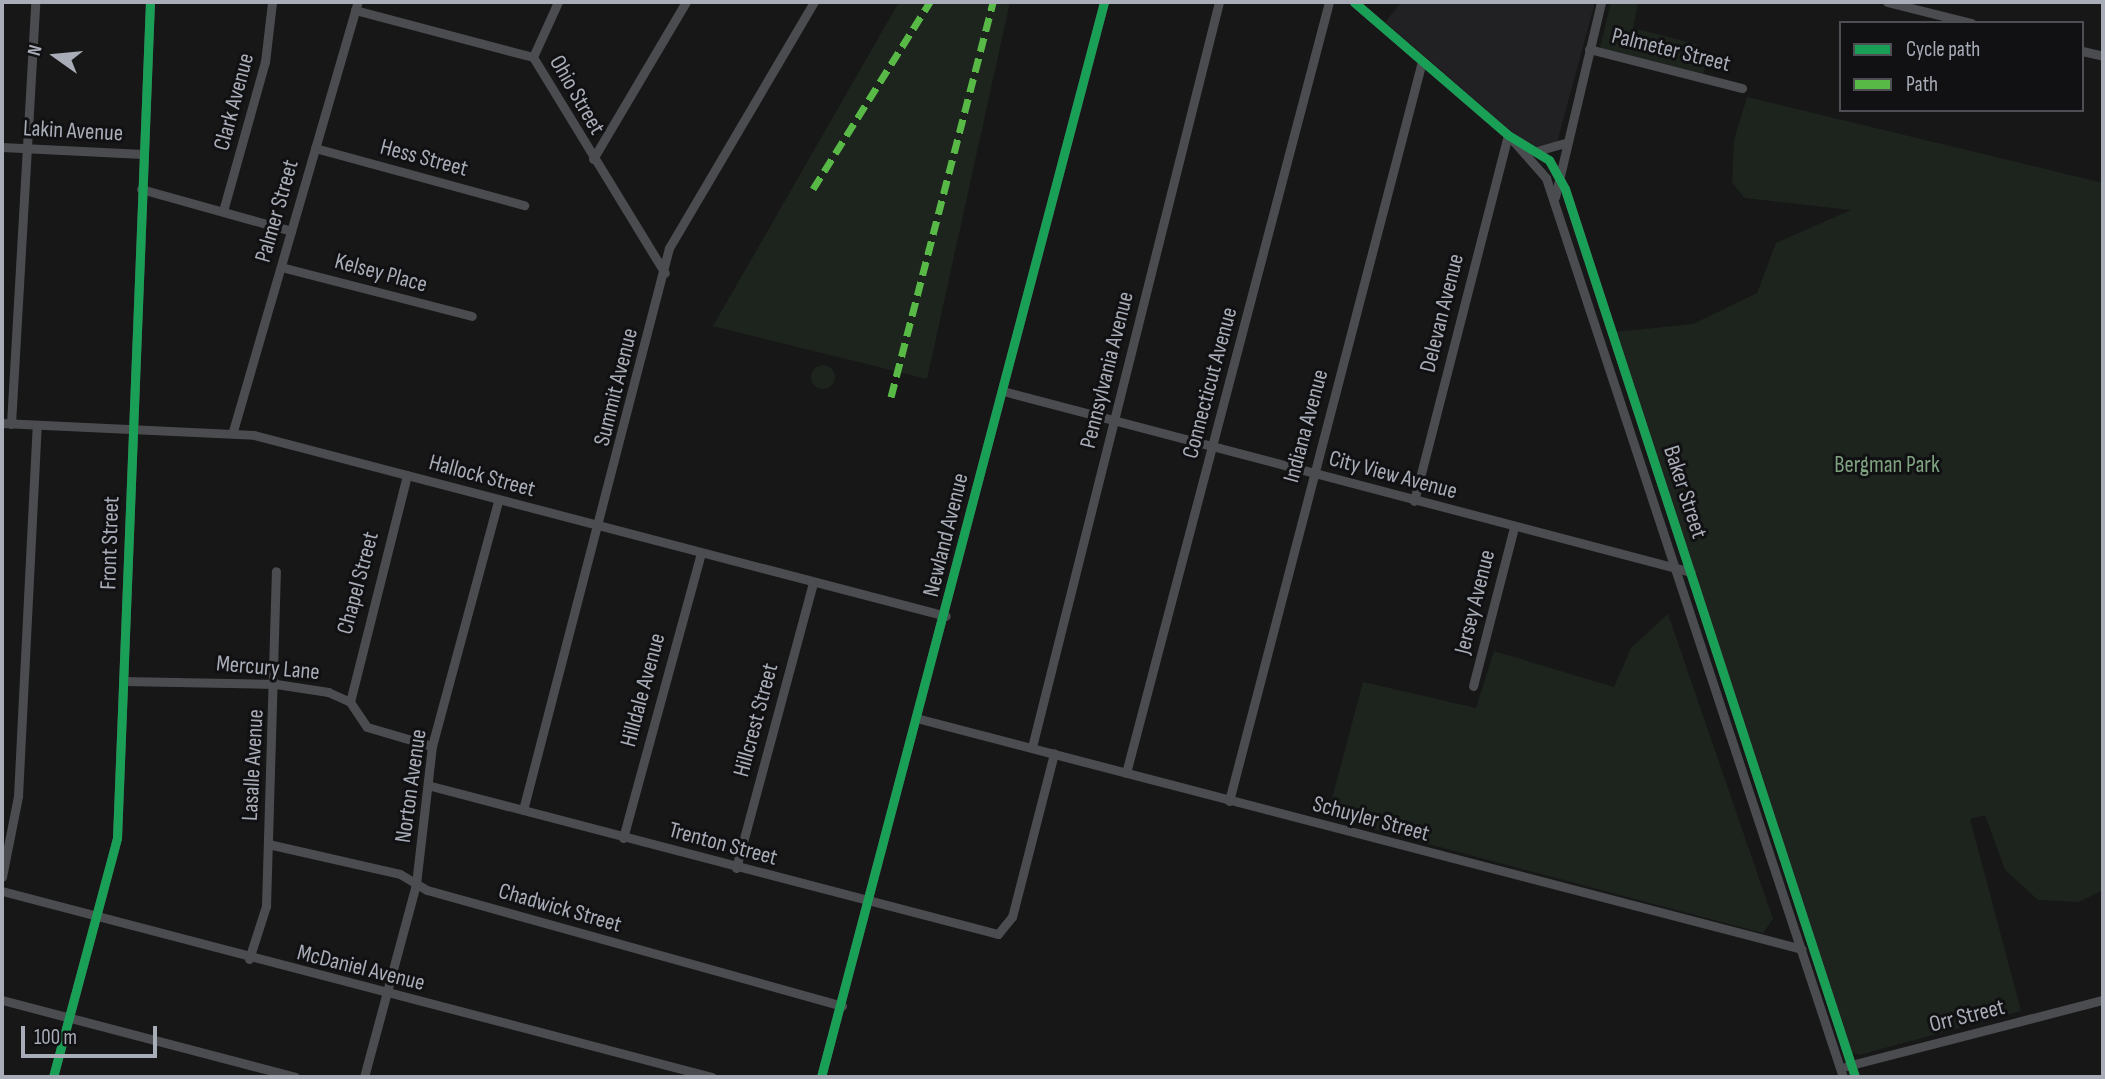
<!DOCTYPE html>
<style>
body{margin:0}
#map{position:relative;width:2105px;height:1079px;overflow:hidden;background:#171717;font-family:"Sofia Sans Condensed",sans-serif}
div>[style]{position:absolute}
.built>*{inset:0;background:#212123}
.green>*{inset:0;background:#1d241e}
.round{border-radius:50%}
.minor>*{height:9px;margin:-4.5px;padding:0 4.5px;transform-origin:4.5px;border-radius:4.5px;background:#4b4c50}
.quiet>*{height:7px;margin-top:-3.5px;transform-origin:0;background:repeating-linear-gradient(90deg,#58b947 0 14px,transparent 0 21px)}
.cycleway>*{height:9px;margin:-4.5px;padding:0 4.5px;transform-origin:4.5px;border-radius:4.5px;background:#1a9f57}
span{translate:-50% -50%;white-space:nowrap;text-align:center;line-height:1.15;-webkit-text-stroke:6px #111113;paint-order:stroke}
.street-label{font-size:23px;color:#a8adb8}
.park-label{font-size:23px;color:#7fa381}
.frame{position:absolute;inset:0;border:4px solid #a8adb8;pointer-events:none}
.legend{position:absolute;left:1839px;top:21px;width:245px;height:91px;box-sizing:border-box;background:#111113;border:2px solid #4d4f55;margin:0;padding:9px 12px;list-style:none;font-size:21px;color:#a8adb8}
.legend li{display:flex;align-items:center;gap:14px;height:35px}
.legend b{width:35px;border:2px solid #4d4f55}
.north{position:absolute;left:21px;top:21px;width:70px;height:70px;-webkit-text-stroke:5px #111113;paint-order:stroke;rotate:285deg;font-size:19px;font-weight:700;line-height:28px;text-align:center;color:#a8adb8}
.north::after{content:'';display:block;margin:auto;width:24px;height:32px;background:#a8adb8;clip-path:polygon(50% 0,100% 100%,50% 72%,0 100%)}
.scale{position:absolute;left:21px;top:1026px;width:136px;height:32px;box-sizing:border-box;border:4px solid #a8adb8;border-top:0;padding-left:9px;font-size:21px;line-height:24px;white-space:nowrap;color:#a8adb8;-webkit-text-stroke:5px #111113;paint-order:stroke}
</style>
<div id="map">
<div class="built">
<div style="clip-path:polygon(1402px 2px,1595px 2px,1557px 143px,1531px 148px,1385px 22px)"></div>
</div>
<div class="green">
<div style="clip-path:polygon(899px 2px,1010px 2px,927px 379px,713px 326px)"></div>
<div style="clip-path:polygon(1611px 2px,1638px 2px,1633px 28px,1699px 45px,1695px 62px,1706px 65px,1703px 75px,1600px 48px)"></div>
<div style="clip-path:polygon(1747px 97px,2103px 183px,2103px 890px,2079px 902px,2038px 900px,2005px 870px,1985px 815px,1970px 819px,2021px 1011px,1859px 1055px,1850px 1052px,1615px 332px,1693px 324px,1757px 293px,1776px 243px,1851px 210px,1744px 198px,1732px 182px,1734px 140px)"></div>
<div class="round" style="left:811px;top:365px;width:24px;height:24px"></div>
<div style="clip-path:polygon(1668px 614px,1773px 919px,1763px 933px,1327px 817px,1363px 682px,1476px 708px,1494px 651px,1614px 687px,1631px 648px)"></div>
</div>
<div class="minor">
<div style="left:1354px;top:2px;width:203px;rotate:40.8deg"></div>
<div style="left:1508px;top:135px;width:48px;rotate:31.4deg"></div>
<div style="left:1549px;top:160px;width:33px;rotate:61deg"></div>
<div style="left:1565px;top:189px;width:934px;rotate:71.91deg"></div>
<div style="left:1887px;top:2px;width:87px;rotate:14deg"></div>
<div style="left:355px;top:10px;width:184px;rotate:14.8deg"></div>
<div style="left:533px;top:57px;width:253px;rotate:58.6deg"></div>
<div style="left:1589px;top:49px;width:158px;rotate:14.3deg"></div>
<div style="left:2082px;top:51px;width:22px;rotate:13deg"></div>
<div style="left:533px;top:57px;width:60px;rotate:-65.6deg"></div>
<div style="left:1509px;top:136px;width:56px;rotate:48.6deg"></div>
<div style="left:1546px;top:178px;width:947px;rotate:71.72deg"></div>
<div style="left:2px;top:147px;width:141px;rotate:2.8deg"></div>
<div style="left:315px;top:148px;width:217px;rotate:15.3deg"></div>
<div style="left:1537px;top:151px;width:29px;rotate:-16deg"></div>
<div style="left:593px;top:159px;width:182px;rotate:-59.4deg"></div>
<div style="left:141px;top:189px;width:156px;rotate:15.6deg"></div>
<div style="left:1555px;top:197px;width:200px;rotate:-76.7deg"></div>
<div style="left:223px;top:211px;width:155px;rotate:-74.3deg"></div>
<div style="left:265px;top:62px;width:60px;rotate:-83.3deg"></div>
<div style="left:281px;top:267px;width:197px;rotate:14.4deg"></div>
<div style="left:1003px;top:391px;width:711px;rotate:14.74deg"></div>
<div style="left:2px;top:423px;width:252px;rotate:2.7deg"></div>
<div style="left:254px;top:435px;width:715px;rotate:14.66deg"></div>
<div style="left:11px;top:424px;width:423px;rotate:-86.7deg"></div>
<div style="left:233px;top:431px;width:447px;rotate:-73.8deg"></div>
<div style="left:1414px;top:501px;width:378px;rotate:-75.6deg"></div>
<div style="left:123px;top:681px;width:153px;rotate:1.1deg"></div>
<div style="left:276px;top:684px;width:53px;rotate:8.7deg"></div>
<div style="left:328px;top:692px;width:24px;rotate:24deg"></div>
<div style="left:350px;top:702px;width:30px;rotate:56deg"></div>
<div style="left:367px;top:727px;width:68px;rotate:16.3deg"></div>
<div style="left:1473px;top:686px;width:164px;rotate:-75.5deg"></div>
<div style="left:350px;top:702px;width:234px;rotate:-75.9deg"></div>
<div style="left:920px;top:719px;width:911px;rotate:14.62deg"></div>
<div style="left:1032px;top:747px;width:768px;rotate:-75.91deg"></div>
<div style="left:1126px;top:773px;width:797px;rotate:-75.25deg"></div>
<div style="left:431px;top:786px;width:586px;rotate:14.63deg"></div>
<div style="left:998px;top:934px;width:22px;rotate:-51deg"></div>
<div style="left:1012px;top:917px;width:169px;rotate:-75.6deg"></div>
<div style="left:1229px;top:801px;width:765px;rotate:-75.38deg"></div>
<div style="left:523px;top:810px;width:581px;rotate:-75.44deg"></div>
<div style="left:669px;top:248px;width:286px;rotate:-59.5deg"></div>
<div style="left:623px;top:838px;width:295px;rotate:-74.7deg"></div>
<div style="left:268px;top:844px;width:135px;rotate:12.8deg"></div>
<div style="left:400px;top:874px;width:31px;rotate:31deg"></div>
<div style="left:427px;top:890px;width:431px;rotate:15.6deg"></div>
<div style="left:736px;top:868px;width:296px;rotate:-74.9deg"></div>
<div style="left:2px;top:877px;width:83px;rotate:-78.8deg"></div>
<div style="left:18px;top:796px;width:371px;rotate:-87.1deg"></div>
<div style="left:2px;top:891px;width:734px;rotate:14.68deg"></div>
<div style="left:249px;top:959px;width:56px;rotate:-72.2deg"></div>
<div style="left:266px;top:906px;width:335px;rotate:-88.3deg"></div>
<div style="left:2px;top:1000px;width:303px;rotate:14.7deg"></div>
<div style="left:1847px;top:1066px;width:264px;rotate:-14.5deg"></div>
<div style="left:53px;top:1077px;width:247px;rotate:-75deg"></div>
<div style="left:117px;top:838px;width:837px;rotate:-87.74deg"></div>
<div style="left:364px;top:1077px;width:200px;rotate:-74.9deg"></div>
<div style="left:416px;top:884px;width:139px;rotate:-83.4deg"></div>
<div style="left:432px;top:746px;width:254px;rotate:-74.9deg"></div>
<div style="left:821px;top:1077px;width:1112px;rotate:-75.25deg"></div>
</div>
<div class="quiet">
<div style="left:813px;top:189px;width:221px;rotate:-58deg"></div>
<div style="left:891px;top:397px;width:408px;rotate:-75.5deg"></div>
</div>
<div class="cycleway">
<div style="left:1354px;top:2px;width:203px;rotate:40.8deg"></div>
<div style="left:1508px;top:135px;width:48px;rotate:31.4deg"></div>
<div style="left:1549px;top:160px;width:33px;rotate:61deg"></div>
<div style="left:1565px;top:189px;width:934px;rotate:71.91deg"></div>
<div style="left:53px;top:1077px;width:247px;rotate:-75deg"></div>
<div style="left:117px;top:838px;width:837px;rotate:-87.74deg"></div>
<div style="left:821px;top:1077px;width:1112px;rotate:-75.25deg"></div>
</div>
<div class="street-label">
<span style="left:1671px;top:50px;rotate:14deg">Palmeter Street</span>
<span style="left:577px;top:95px;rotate:60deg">Ohio Street</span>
<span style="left:234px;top:102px;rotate:-75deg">Clark Avenue</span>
<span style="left:73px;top:131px;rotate:3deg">Lakin Avenue</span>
<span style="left:424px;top:158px;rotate:15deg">Hess Street</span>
<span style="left:277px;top:211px;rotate:-74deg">Palmer Street</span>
<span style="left:381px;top:273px;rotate:15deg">Kelsey Place</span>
<span style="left:1442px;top:313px;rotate:-76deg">Delevan Avenue</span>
<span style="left:1107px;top:370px;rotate:-76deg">Pennsylvania Avenue</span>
<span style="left:1210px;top:383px;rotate:-75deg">Connecticut Avenue</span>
<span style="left:616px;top:387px;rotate:-76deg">Summit Avenue</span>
<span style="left:1306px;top:426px;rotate:-75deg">Indiana Avenue</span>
<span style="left:1393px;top:475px;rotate:15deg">City View Avenue</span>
<span style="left:482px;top:476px;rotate:15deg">Hallock Street</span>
<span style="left:1685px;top:492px;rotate:72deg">Baker Street</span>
<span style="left:946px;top:535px;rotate:-76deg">Newland Avenue</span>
<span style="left:110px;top:543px;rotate:-88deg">Front Street</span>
<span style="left:358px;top:583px;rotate:-75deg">Chapel Street</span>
<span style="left:1475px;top:602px;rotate:-76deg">Jersey Avenue</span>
<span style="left:268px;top:668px;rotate:5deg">Mercury Lane</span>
<span style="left:643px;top:690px;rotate:-75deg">Hilldale Avenue</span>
<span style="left:756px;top:720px;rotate:-75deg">Hillcrest Street</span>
<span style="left:253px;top:765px;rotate:-87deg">Lasalle Avenue</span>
<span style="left:411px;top:786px;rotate:-82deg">Norton Avenue</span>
<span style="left:1371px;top:819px;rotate:15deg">Schuyler Street</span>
<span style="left:723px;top:844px;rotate:15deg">Trenton Street</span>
<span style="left:560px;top:908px;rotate:16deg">Chadwick Street</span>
<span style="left:361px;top:968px;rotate:14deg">McDaniel Avenue</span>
<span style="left:1967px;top:1016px;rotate:-14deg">Orr Street</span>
</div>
<div class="park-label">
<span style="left:1887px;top:465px">Bergman Park</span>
</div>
<div class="frame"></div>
<ul class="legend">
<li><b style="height:9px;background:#1a9f57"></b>Cycle path</li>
<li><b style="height:9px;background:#58b947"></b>Path</li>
</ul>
<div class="north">N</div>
<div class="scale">100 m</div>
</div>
